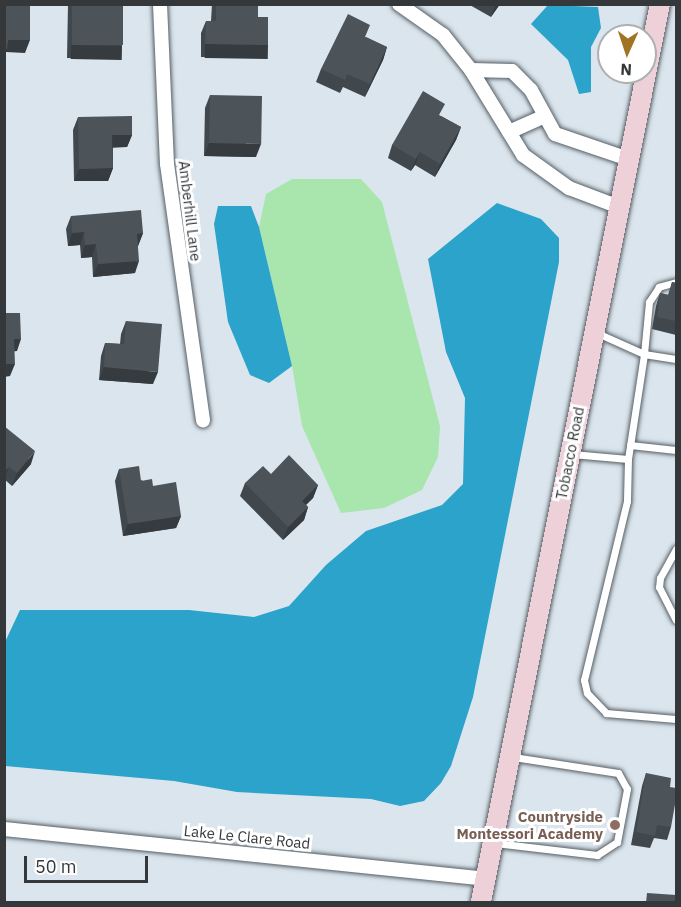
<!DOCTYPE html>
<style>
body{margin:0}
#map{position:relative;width:681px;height:907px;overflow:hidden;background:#dbe5ed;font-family:"IBM Plex Sans",sans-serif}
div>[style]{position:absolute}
.green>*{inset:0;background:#a8e6ae}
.water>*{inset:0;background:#2ba3cb}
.roads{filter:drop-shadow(0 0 2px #565f65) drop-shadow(0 0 2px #565f65)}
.lane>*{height:7px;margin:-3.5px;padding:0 3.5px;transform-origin:3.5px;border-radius:3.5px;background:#fff}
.street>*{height:14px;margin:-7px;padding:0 7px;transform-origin:7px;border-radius:7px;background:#fff}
.secondary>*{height:20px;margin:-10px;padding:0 10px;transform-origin:10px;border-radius:10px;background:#eed0d8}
.wall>*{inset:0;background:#41484d}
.shaded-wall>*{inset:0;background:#353b3f;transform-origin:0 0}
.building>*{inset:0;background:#4c545a;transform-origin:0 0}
.dots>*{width:16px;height:16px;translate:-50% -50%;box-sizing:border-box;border:3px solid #fff;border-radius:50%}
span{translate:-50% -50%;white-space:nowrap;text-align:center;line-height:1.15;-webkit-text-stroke:6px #fff;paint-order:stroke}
.street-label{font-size:15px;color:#34383b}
.education-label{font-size:15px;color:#785e54;font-weight:700}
.right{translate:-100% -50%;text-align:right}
.frame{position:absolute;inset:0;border:6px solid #34383b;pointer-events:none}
.north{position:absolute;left:597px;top:24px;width:60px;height:60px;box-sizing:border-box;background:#fff;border:2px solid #aeafb1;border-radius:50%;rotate:183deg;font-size:16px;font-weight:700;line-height:24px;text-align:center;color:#34383b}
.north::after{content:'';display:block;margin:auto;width:21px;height:27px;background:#a17325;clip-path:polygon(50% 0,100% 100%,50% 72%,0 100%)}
.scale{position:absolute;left:24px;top:856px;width:124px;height:27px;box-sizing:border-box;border:3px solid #34383b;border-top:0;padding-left:8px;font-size:18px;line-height:21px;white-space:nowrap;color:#34383b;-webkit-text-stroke:4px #fff;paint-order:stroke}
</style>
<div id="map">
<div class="green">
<div style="clip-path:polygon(292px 179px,361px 179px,382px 202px,440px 426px,438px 457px,422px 490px,384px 508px,341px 513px,302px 426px,292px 366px,259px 227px,266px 194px)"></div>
</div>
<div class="water">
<div style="clip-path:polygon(548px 5px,598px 7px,601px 28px,591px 47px,591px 92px,579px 94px,568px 60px,531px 24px)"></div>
<div style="clip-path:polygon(497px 203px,541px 219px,559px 238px,559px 262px,473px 697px,451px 766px,441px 783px,424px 801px,400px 806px,371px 799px,237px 792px,174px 781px,5px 766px,5px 642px,20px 610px,189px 610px,254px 617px,289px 606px,326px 565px,366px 531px,442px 505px,463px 484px,465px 398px,446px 352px,428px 259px)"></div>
<div style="clip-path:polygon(218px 206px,251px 206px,259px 227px,292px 366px,269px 383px,250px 375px,228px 322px,214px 224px)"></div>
</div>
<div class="roads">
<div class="lane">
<div style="left:676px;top:282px;width:18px;rotate:164deg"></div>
<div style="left:659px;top:287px;width:18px;rotate:124deg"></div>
<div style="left:649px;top:302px;width:52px;rotate:95.5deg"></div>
<div style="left:644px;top:354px;width:32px;rotate:9deg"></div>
<div style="left:630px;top:445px;width:46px;rotate:6.2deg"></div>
<div style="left:572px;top:454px;width:56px;rotate:5.1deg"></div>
<div style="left:628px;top:459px;width:106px;rotate:-81.3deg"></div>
<div style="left:644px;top:354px;width:51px;rotate:-155.9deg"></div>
<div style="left:628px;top:459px;width:42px;rotate:91.4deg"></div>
<div style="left:627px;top:501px;width:184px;rotate:103.5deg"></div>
<div style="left:584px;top:680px;width:13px;rotate:77deg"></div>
<div style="left:587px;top:693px;width:28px;rotate:46deg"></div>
<div style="left:606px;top:713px;width:70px;rotate:4.9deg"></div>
<div style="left:676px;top:549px;width:33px;rotate:119deg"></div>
<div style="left:660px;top:578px;width:9px;rotate:96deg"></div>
<div style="left:659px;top:587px;width:37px;rotate:63deg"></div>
<div style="left:495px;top:843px;width:103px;rotate:6.7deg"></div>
<div style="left:597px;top:855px;width:24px;rotate:-33deg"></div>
<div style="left:617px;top:842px;width:54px;rotate:-79.3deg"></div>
<div style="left:627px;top:789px;width:18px;rotate:-119deg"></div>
<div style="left:618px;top:773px;width:106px;rotate:-171.3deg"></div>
</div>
<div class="street">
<div style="left:160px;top:4px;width:160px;rotate:87.5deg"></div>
<div style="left:167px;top:164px;width:259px;rotate:82deg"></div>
<div style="left:399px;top:4px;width:54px;rotate:35.2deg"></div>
<div style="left:443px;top:35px;width:45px;rotate:51.3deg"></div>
<div style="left:471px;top:70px;width:100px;rotate:58.5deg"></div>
<div style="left:523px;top:155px;width:57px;rotate:35.7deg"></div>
<div style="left:569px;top:188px;width:53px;rotate:20.8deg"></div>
<div style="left:471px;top:70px;width:41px;rotate:1.4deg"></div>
<div style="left:512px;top:71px;width:27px;rotate:45deg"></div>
<div style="left:531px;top:90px;width:50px;rotate:61.4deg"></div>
<div style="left:555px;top:134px;width:78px;rotate:18.7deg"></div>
<div style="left:509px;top:132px;width:39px;rotate:-24deg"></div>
<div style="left:4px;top:829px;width:484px;rotate:5.9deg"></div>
</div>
<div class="secondary">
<div style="left:481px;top:902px;width:916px;rotate:-78.73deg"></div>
</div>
</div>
<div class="wall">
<div style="clip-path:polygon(68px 4px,123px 4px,122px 46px,118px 59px,67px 58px)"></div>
<div style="clip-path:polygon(212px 4px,258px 4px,258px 17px,268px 45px,263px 58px,201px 57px,201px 33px,206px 21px,211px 21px)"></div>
<div style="clip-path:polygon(468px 4px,500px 4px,491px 17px)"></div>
<div style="clip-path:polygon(366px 37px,387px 47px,383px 60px,365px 97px,343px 87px,340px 93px,316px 82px,321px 69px)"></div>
<div style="clip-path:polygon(210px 95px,256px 157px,204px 156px,205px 108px)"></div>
<div style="clip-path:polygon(441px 116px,461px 127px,456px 140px,435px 177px,415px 165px,411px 171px,388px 158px,392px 145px)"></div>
<div style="clip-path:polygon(78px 117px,132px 135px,127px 147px,113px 147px,113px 168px,108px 181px,74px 181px,73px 130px)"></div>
<div style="clip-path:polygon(71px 216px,143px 233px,138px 246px,135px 273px,93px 277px,92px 257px,81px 258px,80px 245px,68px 246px,66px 229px)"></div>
<div style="clip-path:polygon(672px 282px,676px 283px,676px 335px,652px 329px,656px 306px,660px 293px,668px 295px)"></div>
<div style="clip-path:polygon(126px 321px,153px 384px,99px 380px,101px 356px,105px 343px,120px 344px,121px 334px)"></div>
<div style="clip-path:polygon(4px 426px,31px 464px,12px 486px,4px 479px)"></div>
<div style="clip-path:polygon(119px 469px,153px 486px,181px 516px,176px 528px,123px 536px,115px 481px)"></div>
<div style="clip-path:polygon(271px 474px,318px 485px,313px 498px,306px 505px,308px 507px,304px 520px,283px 540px,240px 496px,245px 483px)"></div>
<div style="clip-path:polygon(646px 773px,670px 787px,671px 827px,667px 840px,654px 838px,650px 848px,631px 845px,642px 786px)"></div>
</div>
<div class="shaded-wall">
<div style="clip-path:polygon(496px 4px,500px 4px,491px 17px)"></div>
<div style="clip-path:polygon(8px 40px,30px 40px,25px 53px,6px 52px,4px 57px,4px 48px)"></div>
<div style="left:205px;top:44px;width:63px;height:14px;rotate:1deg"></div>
<div style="left:71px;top:45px;width:51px;height:14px;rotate:1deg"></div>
<div style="clip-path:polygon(387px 47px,383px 60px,365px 97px,370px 84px)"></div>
<div style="clip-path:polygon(461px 127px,456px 140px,435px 177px,440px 164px)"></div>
<div style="clip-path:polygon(112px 135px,132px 135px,127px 147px,108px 148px)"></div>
<div style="clip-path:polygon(209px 143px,261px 144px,256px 157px,204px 156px)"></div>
<div style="clip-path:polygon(420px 152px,415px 165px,411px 171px,416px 159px)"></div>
<div style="clip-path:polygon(113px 168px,108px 181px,74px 181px,79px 169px)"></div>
<div style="clip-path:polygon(84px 232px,80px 245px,68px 246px,72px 233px)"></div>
<div style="clip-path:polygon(143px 233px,138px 246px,137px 234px)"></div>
<div style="clip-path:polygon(96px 244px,92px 257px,81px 258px,85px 245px)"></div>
<div style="clip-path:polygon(139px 261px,135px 273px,93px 277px,98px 264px)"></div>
<div style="clip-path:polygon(14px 339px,21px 339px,17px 351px,9px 352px)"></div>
<div style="clip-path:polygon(4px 364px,15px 364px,10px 376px,4px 377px)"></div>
<div style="clip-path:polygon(104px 367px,158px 372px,153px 384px,99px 380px)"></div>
<div style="clip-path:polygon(35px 451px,31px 464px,12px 486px,17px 473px)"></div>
<div style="clip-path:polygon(9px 467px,4px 479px,4px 472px)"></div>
<div style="clip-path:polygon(318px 485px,313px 498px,297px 513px,302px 501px)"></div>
<div style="clip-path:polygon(308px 507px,304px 520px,283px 540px,288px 527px)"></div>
<div style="clip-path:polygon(181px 516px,176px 528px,123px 536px,128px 524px)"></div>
</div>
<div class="building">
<div style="clip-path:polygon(4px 4px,30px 4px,30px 40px,8px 40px,7px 49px,4px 49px)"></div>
<div style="left:72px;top:4px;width:51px;height:41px"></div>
<div style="clip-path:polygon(216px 4px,258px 4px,258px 17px,268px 17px,268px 45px,205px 44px,206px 21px,216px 21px)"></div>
<div style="clip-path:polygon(348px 14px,370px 25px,365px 37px,387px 47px,370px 84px,347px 74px,345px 80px,321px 69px)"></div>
<div style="clip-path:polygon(423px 91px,445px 104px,439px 115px,461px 127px,440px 164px,420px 152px,416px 159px,392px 145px)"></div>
<div style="left:210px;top:95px;width:52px;height:48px;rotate:1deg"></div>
<div style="clip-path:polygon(132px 116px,132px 135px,112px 135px,113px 168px,79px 169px,78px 117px)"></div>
<div style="clip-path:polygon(141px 210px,143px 233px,137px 234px,139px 261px,98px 264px,96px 244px,85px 245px,84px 232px,72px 233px,71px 216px)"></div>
<div style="clip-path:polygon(672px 282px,676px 283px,676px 321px,657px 317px,660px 293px,669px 295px)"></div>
<div style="clip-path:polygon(4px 313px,20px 313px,21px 339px,14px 339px,15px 364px,4px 364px)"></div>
<div style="clip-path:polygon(126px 321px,162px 324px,158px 372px,104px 367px,105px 343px,124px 344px)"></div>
<div style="clip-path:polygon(4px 426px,35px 451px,17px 473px,9px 467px,4px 472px)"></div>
<div style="clip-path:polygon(289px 455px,318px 485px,302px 501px,308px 507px,288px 527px,245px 483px,263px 466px,271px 474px)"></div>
<div style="clip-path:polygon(139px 466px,141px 481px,152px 479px,153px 486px,176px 482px,181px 516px,128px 524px,119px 469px)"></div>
<div style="clip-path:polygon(646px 773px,671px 778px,670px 787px,676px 788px,676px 799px,671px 827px,657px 825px,655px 836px,636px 832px)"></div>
<div style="clip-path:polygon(647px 893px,676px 895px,676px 903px,646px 903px)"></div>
</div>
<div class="dots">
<div style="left:615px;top:825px;background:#8d6e63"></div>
</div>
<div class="street-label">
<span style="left:190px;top:211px;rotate:83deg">Amberhill Lane</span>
<span style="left:570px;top:453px;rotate:-79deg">Tobacco Road</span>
<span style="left:247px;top:837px;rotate:6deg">Lake Le Clare Road</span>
</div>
<div class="education-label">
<span class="right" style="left:603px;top:825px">Countryside<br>Montessori Academy</span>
</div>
<div class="frame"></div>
<div class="north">N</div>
<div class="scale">50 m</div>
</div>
